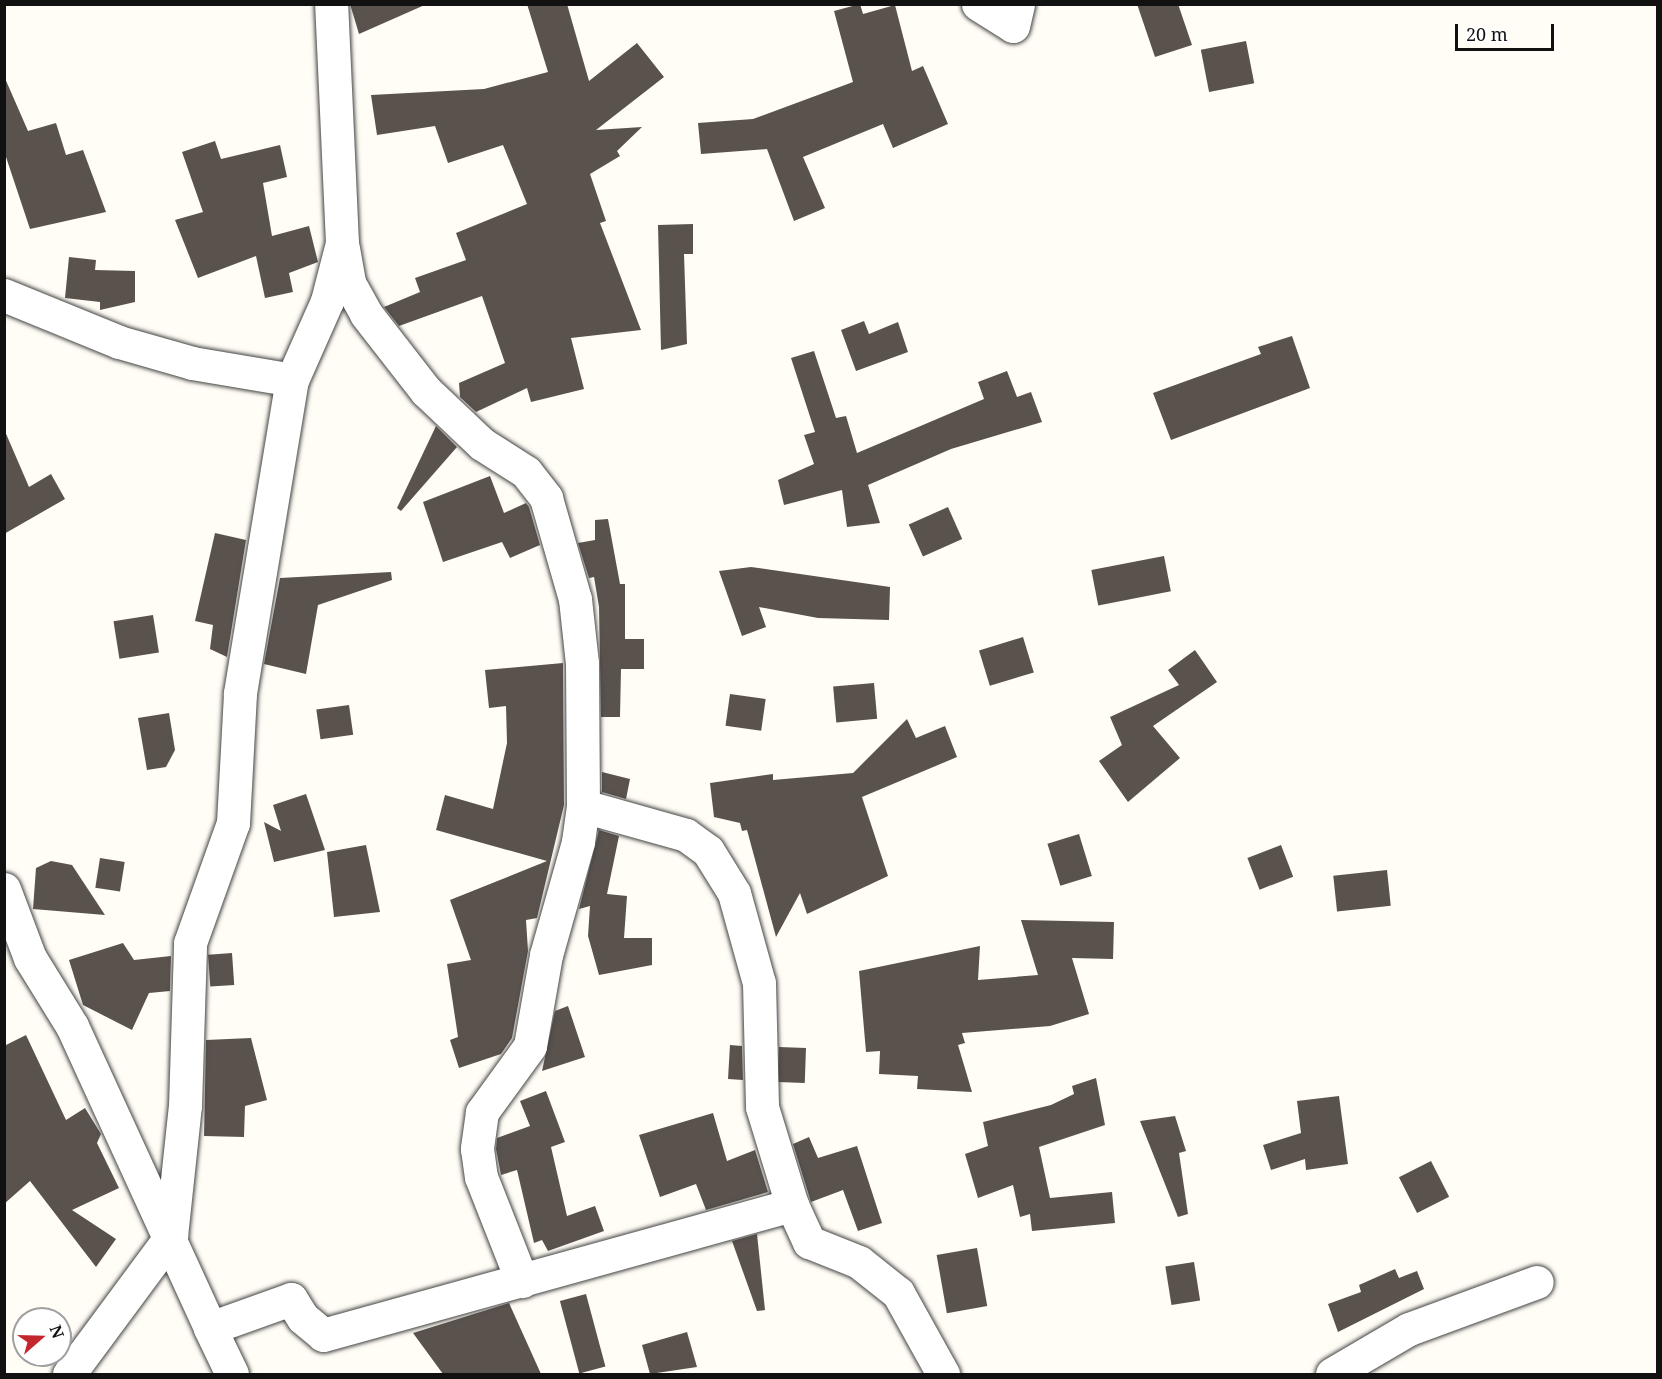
<!DOCTYPE html>
<style>
body{margin:0}
#map{position:relative;width:1662px;height:1379px;overflow:hidden;background:#fffdf5;font-family:"Noto Serif",serif}
div>[style]{position:absolute}
.building>*{inset:0;background:#5a524d;transform-origin:0 0}
.roads{filter:drop-shadow(0 0 2px #444) drop-shadow(0 0 2px #444)}
.minor>*{height:33px;margin:-16.5px;padding:0 16.5px;transform-origin:16.5px;border-radius:16.5px;background:#fff}
span{translate:-50% -50%;white-space:nowrap;text-align:center;line-height:1.15;-webkit-text-stroke:6px #fff;paint-order:stroke}
.frame{position:absolute;inset:0;border:6px solid #111;pointer-events:none}
.north{position:absolute;left:12px;top:1307px;width:60px;height:60px;box-sizing:border-box;background:#fff;border:2px solid #a0a0a0;border-radius:50%;rotate:70deg;font-size:16px;font-weight:700;line-height:24px;text-align:center;color:#111}
.north::after{content:'';display:block;margin:auto;width:21px;height:27px;background:#c4262e;clip-path:polygon(50% 0,100% 100%,50% 72%,0 100%)}
.scale{position:absolute;left:1455px;top:24px;width:99px;height:27px;box-sizing:border-box;border:3px solid #111;border-top:0;padding-left:8px;font-size:18px;line-height:21px;white-space:nowrap;color:#111;-webkit-text-stroke:4px #fff;paint-order:stroke}
</style>
<div id="map">
<div class="building">
<div style="clip-path:polygon(350px 4px,427px 4px,359px 34px)"></div>
<div style="clip-path:polygon(527px 4px,567px 4px,589px 81px,637px 43px,664px 77px,596px 130px,642px 127px,617px 151px,620px 156px,590px 174px,606px 221px,600px 223px,641px 330px,571px 338px,584px 389px,531px 402px,527px 388px,476px 412px,460px 397px,459px 383px,505px 363px,482px 296px,399px 326px,384px 307px,420px 292px,415px 278px,466px 260px,456px 233px,527px 204px,503px 145px,448px 163px,435px 126px,377px 135px,371px 95px,484px 89px,548px 72px)"></div>
<div style="clip-path:polygon(860px 4px,863px 14px,895px 5px,912px 71px,923px 66px,948px 124px,893px 148px,883px 124px,803px 157px,825px 208px,794px 221px,767px 149px,701px 154px,698px 123px,753px 119px,853px 82px,834px 11px)"></div>
<div style="clip-path:polygon(1137px 4px,1178px 4px,1192px 45px,1155px 57px)"></div>
<div style="left:1246px;top:41px;width:43px;height:46px;rotate:79deg"></div>
<div style="clip-path:polygon(4px 76px,28px 131px,56px 123px,66px 155px,83px 150px,106px 212px,30px 229px,4px 151px)"></div>
<div style="clip-path:polygon(215px 141px,221px 159px,280px 145px,287px 177px,263px 183px,272px 236px,309px 226px,318px 262px,289px 273px,293px 292px,265px 298px,256px 256px,198px 278px,175px 220px,203px 212px,182px 152px)"></div>
<div style="clip-path:polygon(693px 224px,693px 254px,684px 254px,687px 344px,661px 350px,658px 225px)"></div>
<div style="clip-path:polygon(69px 257px,96px 260px,95px 270px,135px 271px,135px 302px,100px 310px,100px 302px,65px 298px)"></div>
<div style="clip-path:polygon(864px 321px,869px 334px,898px 322px,908px 352px,856px 371px,841px 330px)"></div>
<div style="clip-path:polygon(1292px 336px,1310px 388px,1171px 440px,1153px 393px,1261px 354px,1258px 347px)"></div>
<div style="clip-path:polygon(814px 351px,836px 418px,846px 416px,857px 453px,984px 399px,978px 382px,1007px 371px,1017px 397px,1031px 392px,1042px 422px,951px 449px,868px 485px,880px 523px,847px 527px,842px 490px,784px 505px,778px 480px,814px 464px,804px 435px,815px 432px,791px 358px)"></div>
<div style="clip-path:polygon(436px 426px,457px 447px,401px 511px,397px 508px)"></div>
<div style="clip-path:polygon(4px 429px,29px 487px,51px 474px,65px 499px,4px 534px)"></div>
<div style="clip-path:polygon(490px 476px,504px 513px,526px 503px,529px 507px,540px 545px,510px 558px,502px 542px,443px 562px,423px 502px)"></div>
<div style="left:948px;top:507px;width:35px;height:43px;rotate:66deg"></div>
<div style="clip-path:polygon(608px 519px,620px 584px,625px 584px,625px 639px,644px 639px,644px 669px,621px 669px,620px 717px,601px 717px,599px 607px,594px 577px,589px 578px,578px 543px,595px 540px,595px 520px)"></div>
<div style="clip-path:polygon(215px 533px,246px 540px,227px 657px,210px 649px,213px 625px,195px 621px)"></div>
<div style="left:1164px;top:556px;width:36px;height:74px;rotate:79deg"></div>
<div style="clip-path:polygon(751px 567px,890px 587px,889px 620px,818px 618px,759px 607px,766px 627px,742px 636px,719px 571px)"></div>
<div style="clip-path:polygon(391px 572px,392px 580px,318px 605px,306px 674px,264px 664px,280px 578px)"></div>
<div style="left:153px;top:615px;width:38px;height:40px;rotate:81deg"></div>
<div style="left:1023px;top:637px;width:37px;height:46px;rotate:73deg"></div>
<div style="clip-path:polygon(1195px 650px,1217px 682px,1153px 726px,1180px 758px,1128px 802px,1099px 761px,1122px 745px,1110px 717px,1179px 685px,1168px 670px)"></div>
<div style="clip-path:polygon(563px 663px,564px 805px,537px 918px,526px 920px,528px 951px,512px 1038px,501px 1054px,459px 1068px,450px 1040px,458px 1037px,447px 964px,471px 960px,450px 900px,547px 861px,436px 830px,445px 795px,493px 809px,507px 743px,506px 706px,489px 708px,485px 670px)"></div>
<div style="left:874px;top:683px;width:36px;height:41px;rotate:85deg"></div>
<div style="left:730px;top:694px;width:36px;height:32px;rotate:8deg"></div>
<div style="left:349px;top:705px;width:30px;height:33px;rotate:82deg"></div>
<div style="clip-path:polygon(169px 713px,175px 750px,166px 767px,147px 770px,138px 718px)"></div>
<div style="clip-path:polygon(907px 719px,916px 738px,945px 726px,957px 757px,862px 797px,888px 876px,807px 914px,800px 893px,776px 937px,747px 830px,742px 831px,740px 823px,714px 817px,710px 783px,773px 774px,773px 780px,853px 773px)"></div>
<div style="clip-path:polygon(602px 772px,630px 779px,626px 799px,602px 792px)"></div>
<div style="clip-path:polygon(306px 794px,325px 850px,274px 862px,264px 822px,281px 831px,273px 805px)"></div>
<div style="clip-path:polygon(599px 830px,619px 836px,607px 894px,627px 896px,624px 938px,652px 938px,652px 965px,599px 975px,588px 936px,590px 906px,579px 909px)"></div>
<div style="left:1079px;top:834px;width:44px;height:33px;rotate:73deg"></div>
<div style="clip-path:polygon(366px 845px,380px 912px,334px 917px,327px 852px)"></div>
<div style="left:1281px;top:845px;width:34px;height:36px;rotate:69deg"></div>
<div style="left:100px;top:858px;width:25px;height:30px;rotate:9deg"></div>
<div style="clip-path:polygon(51px 861px,72px 865px,105px 915px,33px 909px,36px 868px)"></div>
<div style="left:1387px;top:870px;width:36px;height:54px;rotate:84deg"></div>
<div style="clip-path:polygon(1021px 920px,1114px 922px,1113px 959px,1072px 958px,1089px 1014px,1050px 1026px,962px 1033px,965px 1043px,958px 1045px,972px 1092px,917px 1089px,918px 1076px,879px 1074px,880px 1051px,866px 1052px,859px 971px,980px 946px,978px 980px,1038px 975px)"></div>
<div style="clip-path:polygon(123px 943px,134px 960px,171px 956px,170px 991px,149px 993px,132px 1030px,83px 1005px,69px 960px)"></div>
<div style="left:232px;top:953px;width:32px;height:24px;rotate:86deg"></div>
<div style="clip-path:polygon(568px 1006px,585px 1057px,542px 1071px,555px 1011px)"></div>
<div style="clip-path:polygon(26px 1035px,66px 1120px,85px 1108px,101px 1134px,97px 1143px,119px 1188px,72px 1210px,116px 1239px,96px 1267px,30px 1181px,4px 1204px,4px 1046px)"></div>
<div style="clip-path:polygon(251px 1038px,267px 1100px,245px 1106px,244px 1137px,204px 1136px,206px 1040px)"></div>
<div style="clip-path:polygon(730px 1045px,742px 1046px,743px 1080px,728px 1079px)"></div>
<div style="left:779px;top:1047px;width:27px;height:35px;rotate:2deg"></div>
<div style="clip-path:polygon(1096px 1078px,1105px 1125px,1039px 1147px,1050px 1198px,1112px 1192px,1115px 1223px,1032px 1231px,1030px 1214px,1020px 1217px,1013px 1185px,978px 1198px,965px 1154px,988px 1146px,983px 1122px,1051px 1105px,1074px 1094px,1072px 1086px)"></div>
<div style="clip-path:polygon(546px 1091px,565px 1142px,551px 1147px,567px 1216px,595px 1206px,604px 1231px,548px 1251px,542px 1240px,534px 1243px,517px 1170px,501px 1175px,496px 1149px,497px 1138px,530px 1126px,520px 1101px)"></div>
<div style="clip-path:polygon(1339px 1096px,1348px 1164px,1306px 1170px,1305px 1159px,1271px 1170px,1263px 1145px,1301px 1133px,1297px 1101px)"></div>
<div style="clip-path:polygon(713px 1113px,727px 1161px,755px 1150px,768px 1192px,706px 1210px,696px 1184px,660px 1197px,639px 1135px)"></div>
<div style="clip-path:polygon(1175px 1116px,1186px 1151px,1179px 1153px,1188px 1214px,1178px 1217px,1140px 1121px)"></div>
<div style="clip-path:polygon(809px 1137px,818px 1158px,857px 1146px,882px 1223px,858px 1231px,843px 1190px,811px 1202px,793px 1144px)"></div>
<div style="left:1431px;top:1161px;width:40px;height:36px;rotate:63deg"></div>
<div style="clip-path:polygon(757px 1234px,765px 1310px,757px 1311px,732px 1241px)"></div>
<div style="left:977px;top:1248px;width:59px;height:41px;rotate:80deg"></div>
<div style="left:1194px;top:1262px;width:39px;height:29px;rotate:81deg"></div>
<div style="clip-path:polygon(1395px 1269px,1399px 1278px,1417px 1271px,1424px 1289px,1338px 1332px,1328px 1304px,1361px 1292px,1359px 1285px)"></div>
<div style="left:586px;top:1294px;width:75px;height:27px;rotate:75deg"></div>
<div style="clip-path:polygon(509px 1303px,541px 1374px,443px 1374px,413px 1333px)"></div>
<div style="clip-path:polygon(687px 1332px,697px 1367px,650px 1374px,642px 1345px)"></div>
</div>
<div class="roads">
<div class="minor">
<div style="left:978px;top:4px;width:41px;rotate:32.2deg"></div>
<div style="left:1013px;top:26px;width:23px;rotate:-77deg"></div>
<div style="left:343px;top:248px;width:36px;rotate:80deg"></div>
<div style="left:349px;top:283px;width:35px;rotate:61deg"></div>
<div style="left:366px;top:314px;width:98px;rotate:52.1deg"></div>
<div style="left:426px;top:391px;width:77px;rotate:43.4deg"></div>
<div style="left:482px;top:444px;width:52px;rotate:32.5deg"></div>
<div style="left:526px;top:472px;width:33px;rotate:52deg"></div>
<div style="left:546px;top:498px;width:105px;rotate:74deg"></div>
<div style="left:575px;top:599px;width:64px;rotate:83.8deg"></div>
<div style="left:582px;top:663px;width:143px;rotate:89.6deg"></div>
<div style="left:583px;top:806px;width:36px;rotate:98deg"></div>
<div style="left:578px;top:842px;width:117px;rotate:105.8deg"></div>
<div style="left:546px;top:955px;width:92px;rotate:100deg"></div>
<div style="left:530px;top:1046px;width:82px;rotate:126deg"></div>
<div style="left:482px;top:1112px;width:37px;rotate:98deg"></div>
<div style="left:477px;top:1149px;width:28px;rotate:82deg"></div>
<div style="left:481px;top:1177px;width:112px;rotate:68.5deg"></div>
<div style="left:4px;top:295px;width:124px;rotate:22.2deg"></div>
<div style="left:119px;top:342px;width:76px;rotate:16deg"></div>
<div style="left:192px;top:363px;width:101px;rotate:9.6deg"></div>
<div style="left:583px;top:806px;width:107px;rotate:15.7deg"></div>
<div style="left:686px;top:835px;width:27px;rotate:36deg"></div>
<div style="left:708px;top:851px;width:49px;rotate:58.2deg"></div>
<div style="left:734px;top:893px;width:93px;rotate:74.5deg"></div>
<div style="left:759px;top:983px;width:124px;rotate:88.6deg"></div>
<div style="left:762px;top:1107px;width:102px;rotate:73deg"></div>
<div style="left:4px;top:889px;width:74px;rotate:69.4deg"></div>
<div style="left:30px;top:958px;width:80px;rotate:58.3deg"></div>
<div style="left:72px;top:1026px;width:332px;rotate:65.4deg"></div>
<div style="left:69px;top:1374px;width:172px;rotate:-53.5deg"></div>
<div style="left:171px;top:1236px;width:131px;rotate:-83.9deg"></div>
<div style="left:185px;top:1106px;width:163px;rotate:-88.2deg"></div>
<div style="left:190px;top:943px;width:127px;rotate:-70.3deg"></div>
<div style="left:233px;top:823px;width:130px;rotate:-86.9deg"></div>
<div style="left:240px;top:693px;width:317px;rotate:-80.6deg"></div>
<div style="left:292px;top:380px;width:86px;rotate:-66.1deg"></div>
<div style="left:327px;top:301px;width:60px;rotate:-75.5deg"></div>
<div style="left:342px;top:243px;width:239px;rotate:-92.6deg"></div>
<div style="left:232px;top:1374px;width:51px;rotate:-115.6deg"></div>
<div style="left:210px;top:1328px;width:86px;rotate:-19.7deg"></div>
<div style="left:291px;top:1299px;width:22px;rotate:58deg"></div>
<div style="left:303px;top:1318px;width:26px;rotate:40deg"></div>
<div style="left:323px;top:1335px;width:487px;rotate:-15.5deg"></div>
<div style="left:792px;top:1205px;width:41px;rotate:65.3deg"></div>
<div style="left:809px;top:1242px;width:54px;rotate:21.8deg"></div>
<div style="left:859px;top:1262px;width:50px;rotate:38.5deg"></div>
<div style="left:898px;top:1293px;width:93px;rotate:60.9deg"></div>
<div style="left:1332px;top:1374px;width:89px;rotate:-30.3deg"></div>
<div style="left:1409px;top:1329px;width:136px;rotate:-20.2deg"></div>
</div>
</div>
<div class="frame"></div>
<div class="north">N</div>
<div class="scale">20 m</div>
</div>
